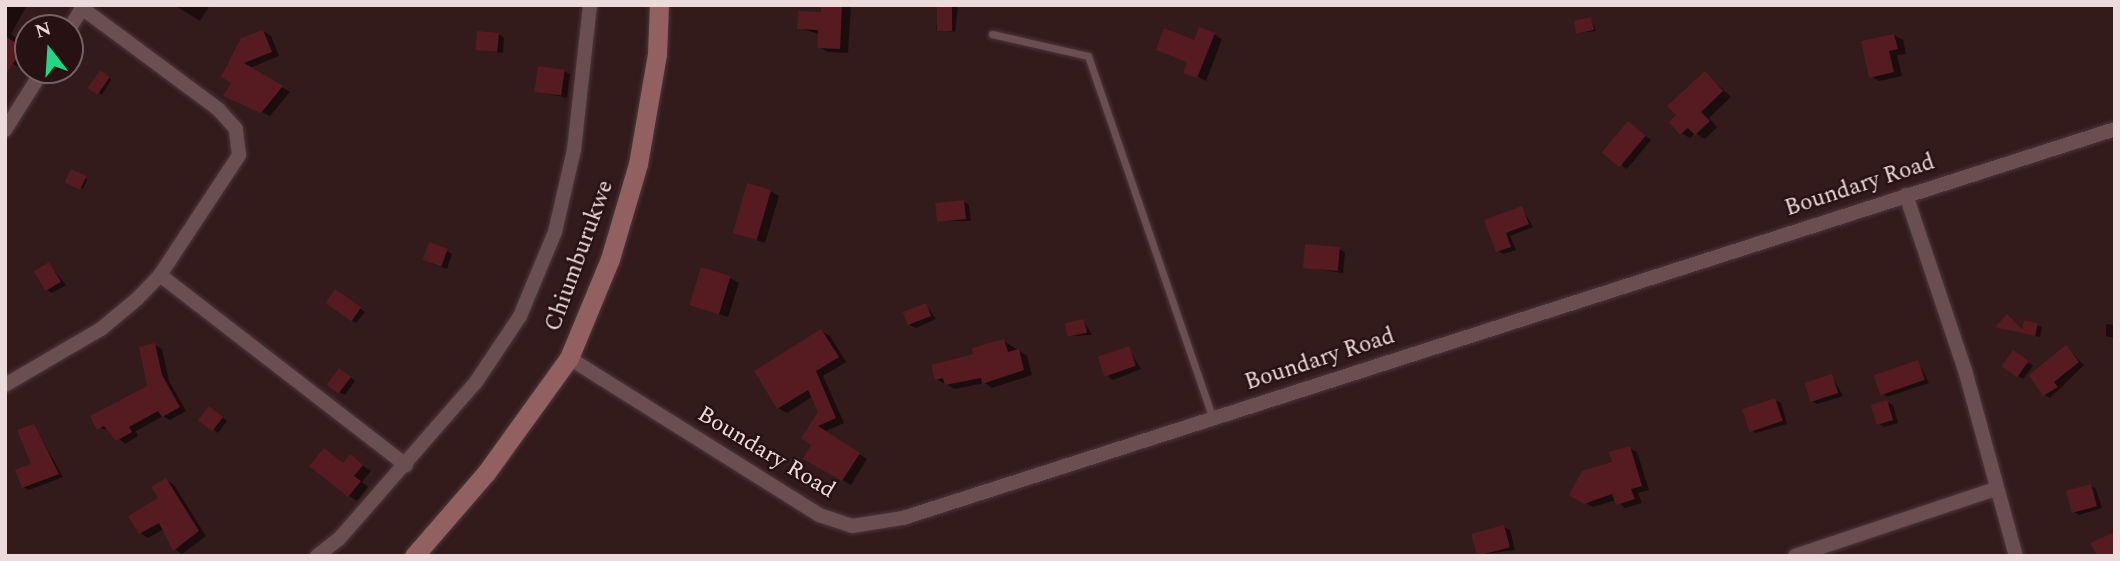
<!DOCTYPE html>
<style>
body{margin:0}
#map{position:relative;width:2120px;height:561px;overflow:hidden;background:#331a1b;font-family:Spectral,serif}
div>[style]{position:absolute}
.shadow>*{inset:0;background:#0007;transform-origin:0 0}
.building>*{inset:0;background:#561b21;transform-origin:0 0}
.roads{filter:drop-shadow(0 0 2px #4c3839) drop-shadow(0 0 2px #4c3839)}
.lane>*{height:7px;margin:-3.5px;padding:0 3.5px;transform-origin:3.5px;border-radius:3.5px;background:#6b4e4f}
.street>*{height:14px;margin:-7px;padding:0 7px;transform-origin:7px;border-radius:7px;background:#6b4e4f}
.secondary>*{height:19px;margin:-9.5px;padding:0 9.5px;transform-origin:9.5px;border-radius:9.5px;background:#936062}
span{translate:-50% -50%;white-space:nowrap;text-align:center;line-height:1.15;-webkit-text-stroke:5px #281112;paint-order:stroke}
.street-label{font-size:23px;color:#eddbdb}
.frame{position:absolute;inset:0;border:7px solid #eddbdb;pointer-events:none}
.north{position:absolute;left:14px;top:14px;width:70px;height:70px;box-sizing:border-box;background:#281112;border:2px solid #776262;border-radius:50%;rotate:343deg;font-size:19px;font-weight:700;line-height:28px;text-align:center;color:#eddbdb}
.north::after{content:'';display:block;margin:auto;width:24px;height:32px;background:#1fd887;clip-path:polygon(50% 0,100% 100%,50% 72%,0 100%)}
</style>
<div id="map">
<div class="shadow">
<div style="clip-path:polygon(5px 5px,27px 5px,11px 34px,18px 39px,15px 44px,28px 52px,20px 68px,5px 59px)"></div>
<div style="clip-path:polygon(174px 5px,210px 5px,200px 21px)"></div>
<div style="clip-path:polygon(822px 5px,851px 6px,848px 53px,828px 52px,819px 47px,819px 34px,799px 28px,822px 14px)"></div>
<div style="left:939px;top:5px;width:19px;height:25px;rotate:6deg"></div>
<div style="clip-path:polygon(1591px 19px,1596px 31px,1577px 33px)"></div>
<div style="clip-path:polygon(263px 31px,271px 36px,279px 56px,250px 68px,290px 92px,270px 116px,226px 95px,233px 82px,223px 76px)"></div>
<div style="clip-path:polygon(499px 34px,504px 38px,503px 53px,478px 49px)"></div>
<div style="clip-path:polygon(1214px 34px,1222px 39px,1206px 81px,1192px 74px,1189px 62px,1195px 42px)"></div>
<div style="clip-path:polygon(1894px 35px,1903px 40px,1906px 54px,1897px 55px,1902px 76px,1879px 81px,1871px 76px)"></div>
<div style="clip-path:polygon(564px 71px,570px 74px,567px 98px,536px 91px)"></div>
<div style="left:101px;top:73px;width:12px;height:18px;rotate:31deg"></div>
<div style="clip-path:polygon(1705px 73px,1731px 97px,1709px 118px,1717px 127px,1705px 139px,1695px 133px,1690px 138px,1681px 133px,1678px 116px)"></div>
<div style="clip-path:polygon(1634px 127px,1651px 140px,1627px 169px,1622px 166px)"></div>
<div style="left:72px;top:172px;width:17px;height:11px;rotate:25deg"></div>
<div style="clip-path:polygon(770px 191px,779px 196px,765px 243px,735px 232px)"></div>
<div style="clip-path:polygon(963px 201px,969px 205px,971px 221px,938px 221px)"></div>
<div style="clip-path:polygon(1522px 208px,1533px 227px,1510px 236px,1516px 250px,1503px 254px,1498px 251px,1486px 221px)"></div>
<div style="clip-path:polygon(1339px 249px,1345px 252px,1343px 273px,1305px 267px)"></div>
<div style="clip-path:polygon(447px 251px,452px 254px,447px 269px,430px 263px)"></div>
<div style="clip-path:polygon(49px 264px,66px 285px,52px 293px,47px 290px)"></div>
<div style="clip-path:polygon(730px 278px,739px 283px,728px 317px,691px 304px)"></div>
<div style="clip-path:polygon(341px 294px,365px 312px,356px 323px,327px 303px)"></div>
<div style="clip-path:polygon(926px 305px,936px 319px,916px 328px,910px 325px)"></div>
<div style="clip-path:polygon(2011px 319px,2024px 331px,2026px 322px,2042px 327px,2040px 337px,1997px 326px)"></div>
<div style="clip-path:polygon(1084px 321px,1092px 335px,1070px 336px)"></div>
<div style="clip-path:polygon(2106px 324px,2115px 325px,2115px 338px,2106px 336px)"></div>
<div style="clip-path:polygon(821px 331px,830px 336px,846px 362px,823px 376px,844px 423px,824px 432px,867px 459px,851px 485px,805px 458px,814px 444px,820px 412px,813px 396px,787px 413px,778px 408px)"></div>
<div style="clip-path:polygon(1004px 341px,1027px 356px,1032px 375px,992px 388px,985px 383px,955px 389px,936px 379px)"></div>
<div style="clip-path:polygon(155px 345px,162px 349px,169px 381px,186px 411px,170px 420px,163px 416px,136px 431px,138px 436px,125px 444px,110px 430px,98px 428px,149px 387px)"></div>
<div style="clip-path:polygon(2066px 347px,2084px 365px,2050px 398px,2044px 395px)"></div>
<div style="clip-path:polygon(1128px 348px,1141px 369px,1113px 380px,1108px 377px)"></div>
<div style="clip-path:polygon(2019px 356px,2033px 366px,2023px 379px,2018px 376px)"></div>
<div style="clip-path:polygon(1918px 362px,1929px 383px,1887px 397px,1882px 393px)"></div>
<div style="clip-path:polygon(345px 373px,355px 381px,345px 395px,339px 392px)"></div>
<div style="clip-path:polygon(1832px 376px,1843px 396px,1817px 404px,1812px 401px)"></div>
<div style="clip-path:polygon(1775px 400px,1781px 403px,1787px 424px,1756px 433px,1751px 430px)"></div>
<div style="clip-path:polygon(1887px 402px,1893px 405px,1898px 423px,1884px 427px,1879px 424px)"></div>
<div style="clip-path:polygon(215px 412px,227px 421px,218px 433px,213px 429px)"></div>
<div style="clip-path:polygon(34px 426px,63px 477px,29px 490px,23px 487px,33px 465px)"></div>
<div style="clip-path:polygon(1629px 448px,1637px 452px,1649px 490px,1638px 493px,1642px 503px,1625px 508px,1616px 500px,1593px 507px,1571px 494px)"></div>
<div style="clip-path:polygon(324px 450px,344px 464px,351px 457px,371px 471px,362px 482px,368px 487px,357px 501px,349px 496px)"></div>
<div style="clip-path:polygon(166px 480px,174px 485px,206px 536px,182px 554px,174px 549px,164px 529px,148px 538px,140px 533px,161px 499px)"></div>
<div style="clip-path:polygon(2091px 486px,2096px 489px,2102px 508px,2079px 515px,2074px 512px)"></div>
<div style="clip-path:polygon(1504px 527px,1510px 530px,1515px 550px,1479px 555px)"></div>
</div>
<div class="building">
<div style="clip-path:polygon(821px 5px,842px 5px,840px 49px,817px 48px,818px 30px,797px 29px,798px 11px,821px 12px)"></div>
<div style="left:937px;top:5px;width:15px;height:26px"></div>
<div style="left:1591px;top:17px;width:13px;height:18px;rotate:77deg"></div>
<div style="clip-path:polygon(1199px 27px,1215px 33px,1197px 78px,1183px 73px,1187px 62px,1156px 50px,1164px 28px,1194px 40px)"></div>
<div style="clip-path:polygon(263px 30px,272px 52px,244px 63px,283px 86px,261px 113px,223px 96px,231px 83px,221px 77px,241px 38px)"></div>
<div style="left:477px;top:31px;width:22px;height:19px;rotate:5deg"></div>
<div style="clip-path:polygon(1894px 34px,1898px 49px,1889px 51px,1894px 72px,1869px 78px,1861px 41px)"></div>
<div style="clip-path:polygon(5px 36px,24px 48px,5px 75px)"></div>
<div style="left:538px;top:66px;width:27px;height:26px;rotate:8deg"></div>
<div style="left:100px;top:70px;width:12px;height:22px;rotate:35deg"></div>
<div style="clip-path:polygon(1705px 71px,1723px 91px,1701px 112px,1710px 121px,1695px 135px,1688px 128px,1680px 135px,1669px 122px,1676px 115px,1667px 106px)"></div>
<div style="left:1628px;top:121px;width:23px;height:41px;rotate:40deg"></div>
<div style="left:71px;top:169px;width:17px;height:15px;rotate:25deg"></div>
<div style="left:747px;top:183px;width:25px;height:52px;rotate:16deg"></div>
<div style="left:964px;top:200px;width:19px;height:29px;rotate:84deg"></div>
<div style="clip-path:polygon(1522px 206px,1529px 224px,1506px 233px,1511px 247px,1496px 252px,1484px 220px)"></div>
<div style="left:429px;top:242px;width:20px;height:19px;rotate:20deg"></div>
<div style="left:1305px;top:244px;width:35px;height:24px;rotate:5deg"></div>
<div style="left:49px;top:262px;width:23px;height:18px;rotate:59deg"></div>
<div style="left:701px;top:267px;width:31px;height:40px;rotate:17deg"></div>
<div style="left:335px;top:289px;width:32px;height:17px;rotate:35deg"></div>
<div style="left:926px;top:303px;width:14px;height:25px;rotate:69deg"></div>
<div style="clip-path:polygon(2007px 314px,2022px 329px,2024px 320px,2038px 323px,2035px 336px,1995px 327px)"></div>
<div style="left:1084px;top:319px;width:14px;height:20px;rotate:78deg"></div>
<div style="clip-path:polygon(821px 329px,839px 357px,816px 371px,836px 418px,818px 426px,860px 453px,842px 481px,803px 459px,811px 445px,801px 438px,818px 412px,808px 390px,777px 409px,754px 371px)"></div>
<div style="clip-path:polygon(1004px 339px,1008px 352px,1019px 349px,1024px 370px,982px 384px,981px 378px,945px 385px,943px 378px,935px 380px,931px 365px,973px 354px,972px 348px)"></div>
<div style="clip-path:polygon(155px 343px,162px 375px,180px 407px,162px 417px,158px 411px,129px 427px,132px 432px,116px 441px,104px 426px,97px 430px,90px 416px,147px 386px,139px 347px)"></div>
<div style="clip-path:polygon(2066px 345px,2079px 362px,2054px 382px,2058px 387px,2043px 396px,2029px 375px)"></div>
<div style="left:1129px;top:346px;width:21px;height:33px;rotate:71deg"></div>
<div style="left:2013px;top:350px;width:19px;height:20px;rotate:35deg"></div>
<div style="left:1918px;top:360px;width:21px;height:47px;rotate:71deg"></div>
<div style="left:339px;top:368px;width:15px;height:21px;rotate:37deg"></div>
<div style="left:1832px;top:374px;width:20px;height:29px;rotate:72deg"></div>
<div style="left:1775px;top:398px;width:24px;height:35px;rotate:71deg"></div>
<div style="left:1887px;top:400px;width:21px;height:17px;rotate:73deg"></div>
<div style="left:209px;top:406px;width:18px;height:18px;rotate:38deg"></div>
<div style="clip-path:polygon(34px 424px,59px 474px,22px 488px,15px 470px,31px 464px,17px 430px)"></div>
<div style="clip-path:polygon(1630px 446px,1642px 486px,1631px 489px,1635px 499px,1616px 505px,1612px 494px,1584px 504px,1569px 495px,1582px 471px,1612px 462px,1609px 452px)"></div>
<div style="clip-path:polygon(324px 448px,343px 463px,350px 454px,363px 465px,354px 476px,361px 481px,348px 497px,309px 466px)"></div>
<div style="clip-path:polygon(166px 478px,199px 531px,173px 551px,159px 523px,139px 534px,128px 516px,158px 498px,151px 487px)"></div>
<div style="left:2091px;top:484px;width:23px;height:26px;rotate:75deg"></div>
<div style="left:1504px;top:525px;width:23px;height:34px;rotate:75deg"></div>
<div style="clip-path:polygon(2115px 532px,2115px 556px,2096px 554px,2090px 543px)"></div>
</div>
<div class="roads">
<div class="lane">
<div style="left:992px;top:34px;width:98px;rotate:12.9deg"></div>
<div style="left:1088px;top:56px;width:383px;rotate:71deg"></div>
</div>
<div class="street">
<div style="left:70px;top:28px;width:27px;rotate:-59deg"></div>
<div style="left:5px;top:130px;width:71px;rotate:-57.7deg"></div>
<div style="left:1906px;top:195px;width:185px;rotate:71.4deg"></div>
<div style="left:1965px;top:370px;width:193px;rotate:74.7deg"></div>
<div style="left:160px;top:275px;width:311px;rotate:37.7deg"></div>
<div style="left:569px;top:358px;width:295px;rotate:32.1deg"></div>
<div style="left:819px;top:515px;width:35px;rotate:18deg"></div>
<div style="left:852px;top:526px;width:52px;rotate:-8.9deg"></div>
<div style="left:903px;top:518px;width:1273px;rotate:-17.79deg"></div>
<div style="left:5px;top:385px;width:111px;rotate:-30.3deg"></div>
<div style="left:101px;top:329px;width:47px;rotate:-39.8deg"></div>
<div style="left:137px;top:299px;width:33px;rotate:-46deg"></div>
<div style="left:160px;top:275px;width:144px;rotate:-56.6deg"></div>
<div style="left:239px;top:155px;width:26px;rotate:-97deg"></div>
<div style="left:236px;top:129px;width:27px;rotate:-132deg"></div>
<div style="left:218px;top:109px;width:169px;rotate:-143.4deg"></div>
<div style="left:317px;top:556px;width:28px;rotate:-38deg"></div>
<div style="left:339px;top:539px;width:208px;rotate:-48.9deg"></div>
<div style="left:476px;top:382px;width:79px;rotate:-56.3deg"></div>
<div style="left:520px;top:316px;width:91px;rotate:-67.4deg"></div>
<div style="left:555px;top:232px;width:84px;rotate:-77deg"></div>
<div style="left:574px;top:150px;width:146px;rotate:-83.7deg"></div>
<div style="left:1795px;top:556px;width:211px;rotate:-18.5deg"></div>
</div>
<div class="secondary">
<div style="left:414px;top:556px;width:110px;rotate:-49.1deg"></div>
<div style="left:486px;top:473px;width:142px;rotate:-54.2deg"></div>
<div style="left:569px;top:358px;width:107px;rotate:-67.5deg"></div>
<div style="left:610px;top:259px;width:99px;rotate:-73.6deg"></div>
<div style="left:638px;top:164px;width:112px;rotate:-80.2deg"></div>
<div style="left:657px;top:54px;width:49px;rotate:-87.7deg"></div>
</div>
</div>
<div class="street-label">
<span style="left:1860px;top:186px;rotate:-18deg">Boundary Road</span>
<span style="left:580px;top:256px;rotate:-70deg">Chiumburukwe</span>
<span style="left:1320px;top:360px;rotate:-18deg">Boundary Road</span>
<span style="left:766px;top:453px;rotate:31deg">Boundary Road</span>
</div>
<div class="frame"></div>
<div class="north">N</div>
</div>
